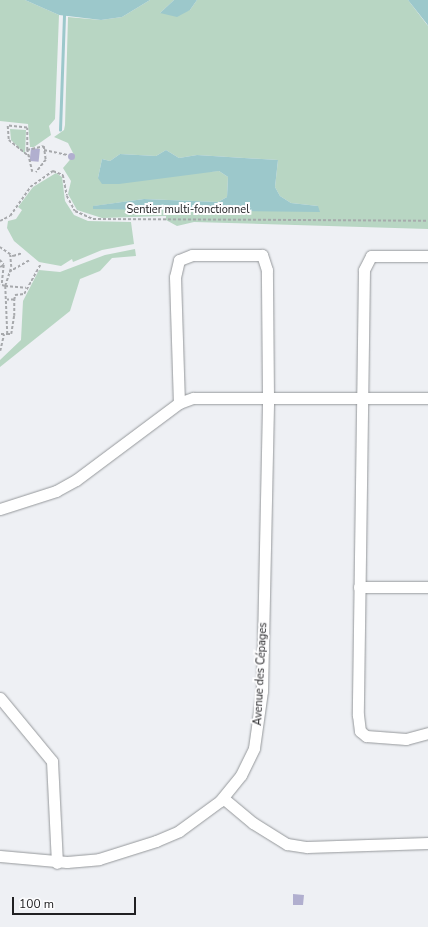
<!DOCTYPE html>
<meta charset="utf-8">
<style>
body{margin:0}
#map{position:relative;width:428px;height:927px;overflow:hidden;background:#eef0f4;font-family:"Nunito Sans",sans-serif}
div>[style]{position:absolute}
.green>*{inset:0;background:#b8d6c3}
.water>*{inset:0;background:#9cc8cb}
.stream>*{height:2.5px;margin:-1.25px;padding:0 1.25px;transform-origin:1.25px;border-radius:1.25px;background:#9cc8cb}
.building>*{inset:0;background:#b1afcf;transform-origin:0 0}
.round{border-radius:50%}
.path>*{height:1.5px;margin-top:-0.75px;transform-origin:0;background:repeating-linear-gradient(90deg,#a7a9ac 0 3px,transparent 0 5px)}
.roads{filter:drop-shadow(0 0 1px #95989b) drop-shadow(0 0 1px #95989b)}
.minor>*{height:11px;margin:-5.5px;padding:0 5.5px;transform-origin:5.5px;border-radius:5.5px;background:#fff}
span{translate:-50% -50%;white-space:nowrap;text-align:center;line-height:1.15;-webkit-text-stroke:4px #fdfdfe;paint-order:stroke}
.street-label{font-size:11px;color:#202022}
.scale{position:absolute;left:12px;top:897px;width:124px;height:18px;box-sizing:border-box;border:2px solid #202022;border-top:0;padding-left:5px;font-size:12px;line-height:14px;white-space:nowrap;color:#202022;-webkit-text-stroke:3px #fdfdfe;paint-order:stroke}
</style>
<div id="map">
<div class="green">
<div style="clip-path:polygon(0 0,25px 0,59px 15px,55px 119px,49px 126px,51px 135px,34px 147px,30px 147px,28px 124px,0 121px)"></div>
<div style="clip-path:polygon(evenodd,150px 0,174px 0,160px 13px,190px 10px,197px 0,408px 0,428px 26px,428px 229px,194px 222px,177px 226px,166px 220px,166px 216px,102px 218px,77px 210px,68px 194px,71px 181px,63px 168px,74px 155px,68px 143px,54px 137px,64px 130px,65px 125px,68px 17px,101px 20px,122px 17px,150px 0,166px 150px,179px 158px,197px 155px,278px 160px,275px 187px,280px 196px,291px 203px,318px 206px,94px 206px,144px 199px,218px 202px,227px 197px,228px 177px,219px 171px,98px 178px,102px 159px,110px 161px,120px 154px,156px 156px,166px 150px)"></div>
<div style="clip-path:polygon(10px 129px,26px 130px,25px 154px,11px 140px)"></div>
<div style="clip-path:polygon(56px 173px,62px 177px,65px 201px,74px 215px,88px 221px,131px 222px,134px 244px,102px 250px,73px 262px,72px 259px,61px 266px,39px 262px,14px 241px,7px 228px,8px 221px,16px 219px,22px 210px,18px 207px,33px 187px)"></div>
<div style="clip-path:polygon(135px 249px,136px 256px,112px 258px,100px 271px,80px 279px,70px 311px,0 367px,0 360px,21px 340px,23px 301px,39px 270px,60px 272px,105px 255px)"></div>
</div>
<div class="water">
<div style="clip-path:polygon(25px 0,150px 0,122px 17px,101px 20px,59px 15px)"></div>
<div style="clip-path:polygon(174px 0,197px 0,190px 10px,177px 17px,160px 13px)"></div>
<div style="clip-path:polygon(408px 0,428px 0,428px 26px,427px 24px)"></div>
<div style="clip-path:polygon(166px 150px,179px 158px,197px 155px,278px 160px,275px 187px,280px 196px,291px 203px,318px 206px,320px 212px,93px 209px,93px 206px,144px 199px,218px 202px,227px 197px,228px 177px,219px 171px,119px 184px,102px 184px,98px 178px,102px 159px,110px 161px,120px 154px,156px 156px)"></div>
</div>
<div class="stream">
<div style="left:60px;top:130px;width:115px;rotate:-88deg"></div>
</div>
<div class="building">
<div style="left:31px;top:148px;width:9px;height:13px;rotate:6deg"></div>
<div class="round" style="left:67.5px;top:152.5px;width:7px;height:7px"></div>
<div style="clip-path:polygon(293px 894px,304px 895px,303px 905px,293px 905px)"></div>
</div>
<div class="path">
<div style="left:27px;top:150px;width:22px;rotate:-90deg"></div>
<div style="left:27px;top:128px;width:19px;rotate:-174deg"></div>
<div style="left:8px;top:126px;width:14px;rotate:86deg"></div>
<div style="left:9px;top:140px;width:27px;rotate:39deg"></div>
<div style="left:44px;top:150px;width:24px;rotate:12deg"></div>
<div style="left:32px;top:172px;width:23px;rotate:-103deg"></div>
<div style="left:27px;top:150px;width:17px;rotate:-13deg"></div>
<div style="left:44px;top:146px;width:14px;rotate:82deg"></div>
<div style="left:46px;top:160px;width:16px;rotate:128deg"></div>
<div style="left:0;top:221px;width:11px;rotate:-27deg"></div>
<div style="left:10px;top:216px;width:35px;rotate:-55deg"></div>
<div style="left:30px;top:187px;width:28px;rotate:-35deg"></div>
<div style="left:53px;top:171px;width:11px;rotate:22deg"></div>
<div style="left:63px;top:175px;width:21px;rotate:79deg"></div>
<div style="left:67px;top:196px;width:17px;rotate:62deg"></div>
<div style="left:75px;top:211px;width:20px;rotate:24deg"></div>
<div style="left:93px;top:219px;width:335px;rotate:0.3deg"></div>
<div style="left:0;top:247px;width:16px;rotate:35deg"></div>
<div style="left:13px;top:256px;width:9px;rotate:-18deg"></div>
<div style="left:0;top:260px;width:6px;rotate:51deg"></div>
<div style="left:4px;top:265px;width:20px;rotate:96deg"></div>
<div style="left:2px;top:285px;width:3px;rotate:18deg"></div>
<div style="left:5px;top:286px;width:20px;rotate:-72deg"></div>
<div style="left:11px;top:267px;width:12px;rotate:-95deg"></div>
<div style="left:0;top:267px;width:4px;rotate:-27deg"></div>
<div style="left:9px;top:272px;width:24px;rotate:-30deg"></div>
<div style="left:14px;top:300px;width:5px;rotate:-79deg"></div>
<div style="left:15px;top:295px;width:9px;rotate:-6deg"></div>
<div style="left:24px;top:294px;width:33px;rotate:-61deg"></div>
<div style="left:1px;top:334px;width:6px"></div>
<div style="left:7px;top:334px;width:48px;rotate:-92.4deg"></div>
<div style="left:5px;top:286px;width:21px;rotate:5deg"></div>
<div style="left:7px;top:334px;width:4px"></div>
<div style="left:11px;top:334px;width:18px;rotate:-81deg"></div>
<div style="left:14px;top:316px;width:16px;rotate:-90deg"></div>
<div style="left:14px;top:300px;width:7px;rotate:180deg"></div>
<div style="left:0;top:351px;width:17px;rotate:-77deg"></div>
</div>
<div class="roads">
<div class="minor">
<div style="left:428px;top:256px;width:57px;rotate:180deg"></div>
<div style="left:371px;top:256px;width:16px;rotate:117deg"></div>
<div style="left:364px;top:270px;width:445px;rotate:90.8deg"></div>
<div style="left:358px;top:715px;width:16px;rotate:83deg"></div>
<div style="left:360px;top:731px;width:8px;rotate:40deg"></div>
<div style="left:366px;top:736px;width:40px;rotate:4.3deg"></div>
<div style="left:406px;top:739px;width:23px;rotate:-15deg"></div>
<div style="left:0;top:509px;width:59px;rotate:-17.8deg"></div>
<div style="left:56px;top:491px;width:23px;rotate:-29deg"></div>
<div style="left:76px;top:480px;width:129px;rotate:-36.8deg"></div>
<div style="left:179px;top:403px;width:15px;rotate:-20deg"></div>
<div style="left:193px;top:398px;width:235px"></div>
<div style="left:359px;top:587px;width:69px"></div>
<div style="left:0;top:698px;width:82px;rotate:50.5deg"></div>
<div style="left:52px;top:761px;width:102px;rotate:87.2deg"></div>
<div style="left:223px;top:798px;width:39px;rotate:40deg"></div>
<div style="left:253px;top:823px;width:40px;rotate:32deg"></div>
<div style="left:287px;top:844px;width:20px;rotate:9deg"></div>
<div style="left:307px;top:847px;width:121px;rotate:-1.9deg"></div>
<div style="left:0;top:856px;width:67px;rotate:5.1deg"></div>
<div style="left:67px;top:862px;width:32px;rotate:-5deg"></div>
<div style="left:99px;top:859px;width:60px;rotate:-17.5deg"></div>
<div style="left:156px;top:841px;width:25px;rotate:-23deg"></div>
<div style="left:179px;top:831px;width:51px;rotate:-36.2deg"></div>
<div style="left:220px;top:801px;width:33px;rotate:-51deg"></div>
<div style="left:241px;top:775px;width:30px;rotate:-64deg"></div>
<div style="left:254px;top:748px;width:58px;rotate:-82deg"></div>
<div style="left:262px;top:691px;width:294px;rotate:-88.8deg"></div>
<div style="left:268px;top:397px;width:127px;rotate:-90.5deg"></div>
<div style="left:267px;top:270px;width:16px;rotate:-108deg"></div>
<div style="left:262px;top:255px;width:70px;rotate:180deg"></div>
<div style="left:192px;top:255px;width:14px;rotate:159deg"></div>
<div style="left:179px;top:260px;width:17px;rotate:103deg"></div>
<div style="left:175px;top:277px;width:126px;rotate:88.2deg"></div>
</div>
</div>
<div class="street-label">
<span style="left:188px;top:210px">Sentier multi-fonctionnel</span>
<span style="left:261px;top:674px;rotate:-87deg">Avenue des Cépages</span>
</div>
<div class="scale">100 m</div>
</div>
